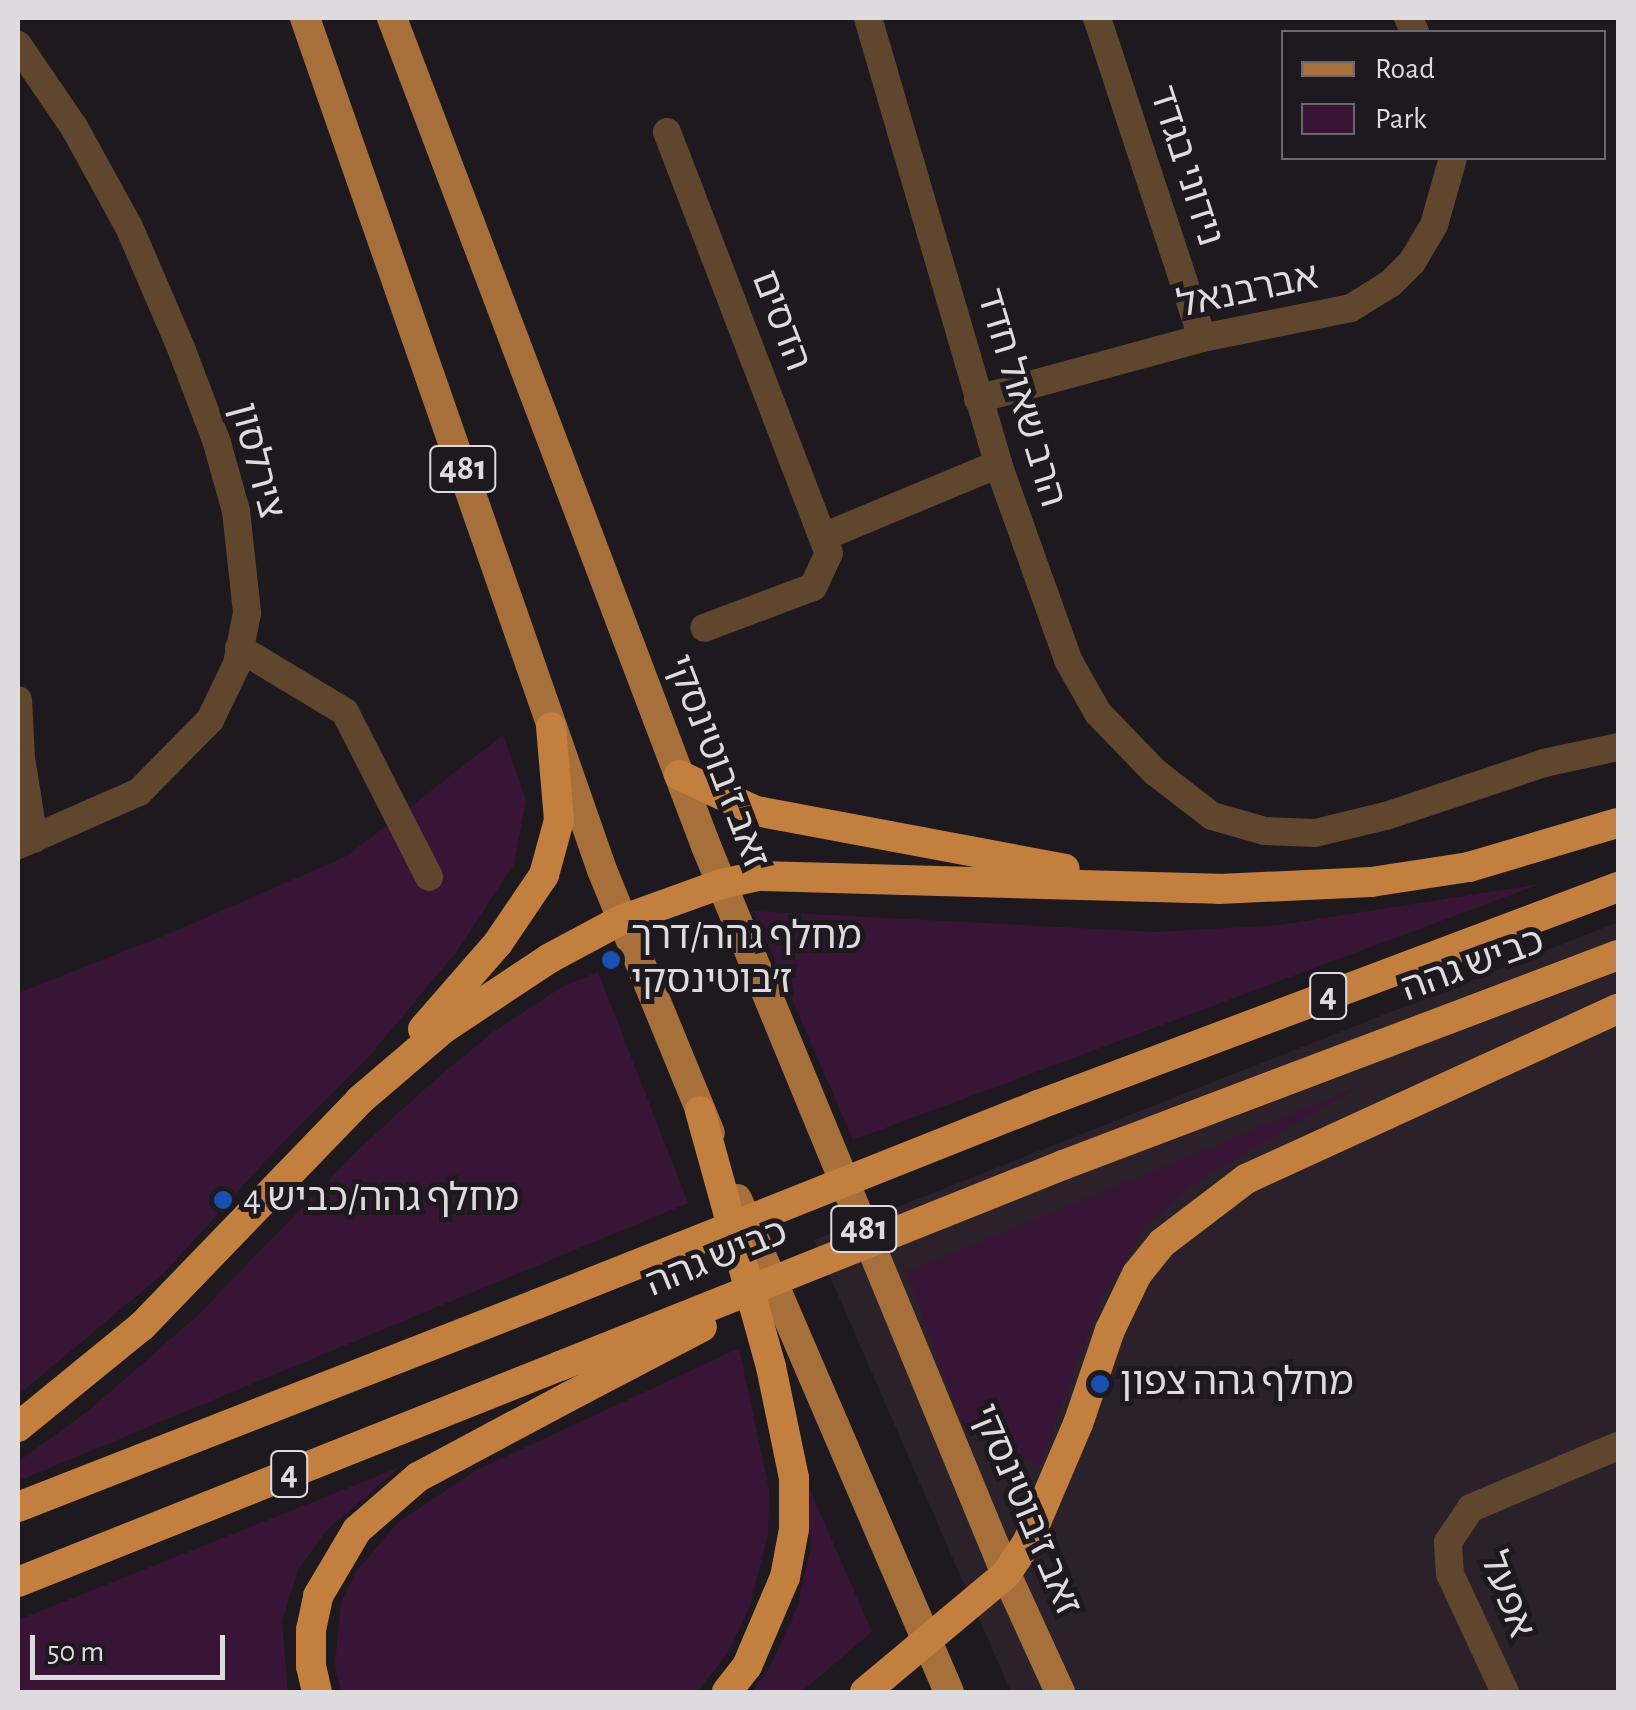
<!DOCTYPE html>
<meta charset="utf-8">
<style>
body{margin:0}
#map{position:relative;width:1636px;height:1710px;overflow:hidden;background:#1e191e;font-family:"Alegreya Sans","Noto Sans Hebrew",sans-serif}
div>[style]{position:absolute}
.built>*{inset:0;background:#2a212a}
.green>*{inset:0;background:#381537}
.street>*{height:28px;margin:-14px;padding:0 14px;transform-origin:14px;border-radius:14px;background:#61462e}
.primary>*{height:30px;margin:-15px;padding:0 15px;transform-origin:15px;border-radius:15px;background:#a76f39}
.highway>*{height:30px;margin:-15px;padding:0 15px;transform-origin:15px;border-radius:15px;background:#c37f3d}
.highway-bridge>*{height:30px;margin:-15px;padding:0 15px;transform-origin:15px;border-radius:15px;background:#c37f3d}
.dots>*{width:28px;height:28px;translate:-50% -50%;box-sizing:border-box;border:5px solid #1e191e;border-radius:50%}
span{translate:-50% -50%;white-space:nowrap;text-align:center;line-height:1.15;-webkit-text-stroke:10px #1e191e;paint-order:stroke}
.shield-label span{padding:2px 8px;background:#1e191e;border:2px solid;border-radius:8px;-webkit-text-stroke-width:0}
.shield-label{font-size:35px;color:#dedbde;font-weight:700}
.street-label{font-size:38px;color:#dedbde}
.poi-label{font-size:38px;color:#dedbde}
.left{translate:0 -50%;text-align:left}
.frame{position:absolute;inset:0;border:20px solid #dedbde;pointer-events:none}
.legend{position:absolute;left:1281px;top:30px;width:325px;height:130px;box-sizing:border-box;background:#1e191e;border:2px solid #6b676b;margin:0;padding:12px 18px;list-style:none;font-size:30px;color:#dedbde}
.legend li{display:flex;align-items:center;gap:20px;height:50px}
.legend b{width:50px;border:2px solid #6b676b}
.scale{position:absolute;left:30px;top:1635px;width:195px;height:45px;box-sizing:border-box;border:5px solid #dedbde;border-top:0;padding-left:12px;font-size:30px;line-height:35px;white-space:nowrap;color:#dedbde;-webkit-text-stroke:8px #1e191e;paint-order:stroke}
</style>
<div id="map">
<div class="built">
<div style="clip-path:polygon(1618px 922px,1618px 1692px,1011px 1692px,814px 1240px)"></div>
</div>
<div class="green">
<div style="clip-path:polygon(503px 735px,526px 800px,514px 864px,457px 951px,372px 1053px,267px 1159px,165px 1272px,18px 1395px,18px 993px,166px 935px,347px 856px)"></div>
<div style="clip-path:polygon(1540px 884px,853px 1140px,754px 911px,1155px 932px,1280px 925px)"></div>
<div style="clip-path:polygon(598px 972px,688px 1203px,18px 1481px,18px 1462px,93px 1407px,196px 1317px,359px 1149px,428px 1086px,493px 1032px,562px 987px)"></div>
<div style="clip-path:polygon(1358px 1087px,1198px 1181px,1146px 1225px,1099px 1304px,1039px 1466px,964px 1427px,906px 1272px)"></div>
<div style="clip-path:polygon(739px 1348px,769px 1489px,768px 1534px,749px 1609px,727px 1654px,697px 1692px,341px 1692px,335px 1664px,341px 1603px,355px 1573px,398px 1522px,477px 1470px)"></div>
<div style="clip-path:polygon(400px 1467px,326px 1531px,299px 1568px,282px 1621px,288px 1692px,18px 1692px,18px 1620px)"></div>
<div style="clip-path:polygon(806px 1481px,872px 1632px,801px 1692px,752px 1692px,768px 1671px,797px 1608px,811px 1547px)"></div>
</div>
<div class="street">
<div style="left:868px;top:18px;width:465px;rotate:73.7deg"></div>
<div style="left:998px;top:464px;width:208px;rotate:70.3deg"></div>
<div style="left:1068px;top:660px;width:61px;rotate:60.5deg"></div>
<div style="left:1098px;top:713px;width:82px;rotate:46deg"></div>
<div style="left:1155px;top:772px;width:72px;rotate:37.7deg"></div>
<div style="left:1212px;top:816px;width:55px;rotate:15.8deg"></div>
<div style="left:1265px;top:831px;width:50px;rotate:2.3deg"></div>
<div style="left:1315px;top:833px;width:73px;rotate:-13.5deg"></div>
<div style="left:1386px;top:816px;width:167px;rotate:-18.5deg"></div>
<div style="left:1544px;top:763px;width:76px;rotate:-12.2deg"></div>
<div style="left:1097px;top:18px;width:337px;rotate:71.8deg"></div>
<div style="left:1408px;top:18px;width:16px;rotate:63deg"></div>
<div style="left:18px;top:45px;width:99px;rotate:55.7deg"></div>
<div style="left:74px;top:127px;width:114px;rotate:61.2deg"></div>
<div style="left:129px;top:227px;width:132px;rotate:66.7deg"></div>
<div style="left:181px;top:348px;width:102px;rotate:69.2deg"></div>
<div style="left:217px;top:443px;width:71px;rotate:74.4deg"></div>
<div style="left:236px;top:511px;width:103px;rotate:83.8deg"></div>
<div style="left:247px;top:613px;width:52px;rotate:101.1deg"></div>
<div style="left:237px;top:664px;width:62px;rotate:115.7deg"></div>
<div style="left:210px;top:720px;width:101px;rotate:134.6deg"></div>
<div style="left:139px;top:792px;width:132px;rotate:156.3deg"></div>
<div style="left:667px;top:132px;width:451px;rotate:69deg"></div>
<div style="left:829px;top:553px;width:38px;rotate:115deg"></div>
<div style="left:813px;top:587px;width:116px;rotate:159.4deg"></div>
<div style="left:978px;top:399px;width:232px;rotate:-15.2deg"></div>
<div style="left:1202px;top:338px;width:152px;rotate:-11.4deg"></div>
<div style="left:1351px;top:308px;width:47px;rotate:-32deg"></div>
<div style="left:1391px;top:283px;width:30px;rotate:-45deg"></div>
<div style="left:1412px;top:262px;width:43px;rotate:-59.3deg"></div>
<div style="left:1434px;top:225px;width:70px;rotate:-74.2deg"></div>
<div style="left:823px;top:537px;width:190px;rotate:-22.6deg"></div>
<div style="left:239px;top:648px;width:124px;rotate:31.1deg"></div>
<div style="left:345px;top:712px;width:185px;rotate:63deg"></div>
<div style="left:18px;top:700px;width:58px;rotate:87deg"></div>
<div style="left:21px;top:758px;width:82px;rotate:80.9deg"></div>
<div style="left:1505px;top:1692px;width:130px;rotate:-115deg"></div>
<div style="left:1450px;top:1574px;width:32px;rotate:-94deg"></div>
<div style="left:1448px;top:1542px;width:41px;rotate:-55.9deg"></div>
<div style="left:1471px;top:1508px;width:160px;rotate:-22.9deg"></div>
</div>
<div class="primary">
<div style="left:305px;top:18px;width:902px;rotate:70.78deg"></div>
<div style="left:602px;top:870px;width:284px;rotate:67.7deg"></div>
<div style="left:392px;top:18px;width:886px;rotate:69.23deg"></div>
<div style="left:706px;top:846px;width:787px;rotate:67.6deg"></div>
<div style="left:1006px;top:1574px;width:130px;rotate:65.4deg"></div>
<div style="left:737px;top:1199px;width:537px;rotate:66.73deg"></div>
</div>
<div class="highway">
<div style="left:679px;top:775px;width:85px;rotate:25.1deg"></div>
<div style="left:756px;top:811px;width:314px;rotate:10.6deg"></div>
<div style="left:423px;top:1029px;width:114px;rotate:-48.9deg"></div>
<div style="left:498px;top:943px;width:82px;rotate:-55.9deg"></div>
<div style="left:544px;top:875px;width:57px;rotate:-74.7deg"></div>
<div style="left:559px;top:820px;width:93px;rotate:-94.9deg"></div>
<div style="left:1038px;top:1105px;width:620px;rotate:-20.6deg"></div>
<div style="left:700px;top:1111px;width:266px;rotate:74.5deg"></div>
<div style="left:771px;top:1367px;width:113px;rotate:78.3deg"></div>
<div style="left:794px;top:1478px;width:51px;rotate:90deg"></div>
<div style="left:794px;top:1529px;width:49px;rotate:100.6deg"></div>
<div style="left:785px;top:1577px;width:97px;rotate:113.1deg"></div>
<div style="left:747px;top:1666px;width:33px;rotate:128deg"></div>
<div style="left:1063px;top:1165px;width:593px;rotate:-20.73deg"></div>
<div style="left:18px;top:1427px;width:160px;rotate:-39.2deg"></div>
<div style="left:142px;top:1326px;width:314px;rotate:-46deg"></div>
<div style="left:360px;top:1100px;width:109px;rotate:-40.5deg"></div>
<div style="left:443px;top:1029px;width:128px;rotate:-33.6deg"></div>
<div style="left:550px;top:958px;width:81px;rotate:-28.2deg"></div>
<div style="left:621px;top:920px;width:106px;rotate:-19.8deg"></div>
<div style="left:721px;top:884px;width:40px;rotate:-12deg"></div>
<div style="left:760px;top:876px;width:459px;rotate:1.6deg"></div>
<div style="left:1219px;top:889px;width:152px;rotate:-2.6deg"></div>
<div style="left:1371px;top:882px;width:99px;rotate:-8.7deg"></div>
<div style="left:1469px;top:867px;width:155px;rotate:-16.5deg"></div>
<div style="left:18px;top:1507px;width:557px;rotate:-21.36deg"></div>
<div style="left:18px;top:1582px;width:583px;rotate:-21.73deg"></div>
<div style="left:317px;top:1692px;width:27px;rotate:-103deg"></div>
<div style="left:311px;top:1666px;width:36px;rotate:-90deg"></div>
<div style="left:311px;top:1630px;width:35px;rotate:-78deg"></div>
<div style="left:318px;top:1596px;width:77px;rotate:-59.4deg"></div>
<div style="left:357px;top:1530px;width:81px;rotate:-41deg"></div>
<div style="left:418px;top:1477px;width:170px;rotate:-28.1deg"></div>
<div style="left:865px;top:1692px;width:184px;rotate:-39.9deg"></div>
<div style="left:1006px;top:1574px;width:40px;rotate:-56deg"></div>
<div style="left:1028px;top:1541px;width:127px;rotate:-66.9deg"></div>
<div style="left:1078px;top:1424px;width:99px;rotate:-71.2deg"></div>
<div style="left:1110px;top:1330px;width:62px;rotate:-64.3deg"></div>
<div style="left:1137px;top:1274px;width:40px;rotate:-51deg"></div>
<div style="left:1162px;top:1243px;width:106px;rotate:-37.3deg"></div>
<div style="left:1246px;top:1179px;width:409px;rotate:-24.6deg"></div>
</div>
<div class="highway-bridge">
<div style="left:537px;top:1304px;width:539px;rotate:-21.66deg"></div>
<div style="left:560px;top:1366px;width:542px;rotate:-21.78deg"></div>
<div style="left:568px;top:1397px;width:151px;rotate:-27.6deg"></div>
</div>
<div class="dots">
<div style="left:611px;top:960px;background:#1a4fb4"></div>
<div style="left:223px;top:1200px;background:#1a4fb4"></div>
<div style="left:1100px;top:1384px;background:#1a4fb4"></div>
</div>
<div class="shield-label">
<span style="left:463px;top:469px">481</span>
<span style="left:1328px;top:996px">4</span>
<span style="left:864px;top:1229px">481</span>
<span style="left:289px;top:1474px">4</span>
</div>
<div class="street-label">
<span style="left:1185px;top:166px;rotate:72deg">נידוני בגדד</span>
<span style="left:1248px;top:292px;rotate:-12deg">אברבנאל</span>
<span style="left:780px;top:321px;rotate:69deg">הדסים</span>
<span style="left:1020px;top:398px;rotate:73deg">הרב שאול חדד</span>
<span style="left:256px;top:461px;rotate:75deg">צירלסון</span>
<span style="left:716px;top:762px;rotate:69deg">זאב ז'בוטינסקי</span>
<span style="left:1473px;top:966px;rotate:-20deg">כביש גהה</span>
<span style="left:717px;top:1259px;rotate:-22deg">כביש גהה</span>
<span style="left:1025px;top:1510px;rotate:67deg">זאב ז'בוטינסקי</span>
<span style="left:1506px;top:1595px;rotate:69deg">אפעל</span>
</div>
<div class="poi-label">
<span class="left" style="left:631px;top:960px">מחלף גהה/דרך<br>ז׳בוטינסקי</span>
<span class="left" style="left:243px;top:1200px">מחלף גהה/כביש 4</span>
<span class="left" style="left:1120px;top:1384px">מחלף גהה צפון</span>
</div>
<div class="frame"></div>
<ul class="legend">
<li><b style="height:12px;background:#a76f39"></b>Road</li>
<li><b style="height:28px;background:#381537"></b>Park</li>
</ul>
<div class="scale">50 m</div>
</div>
